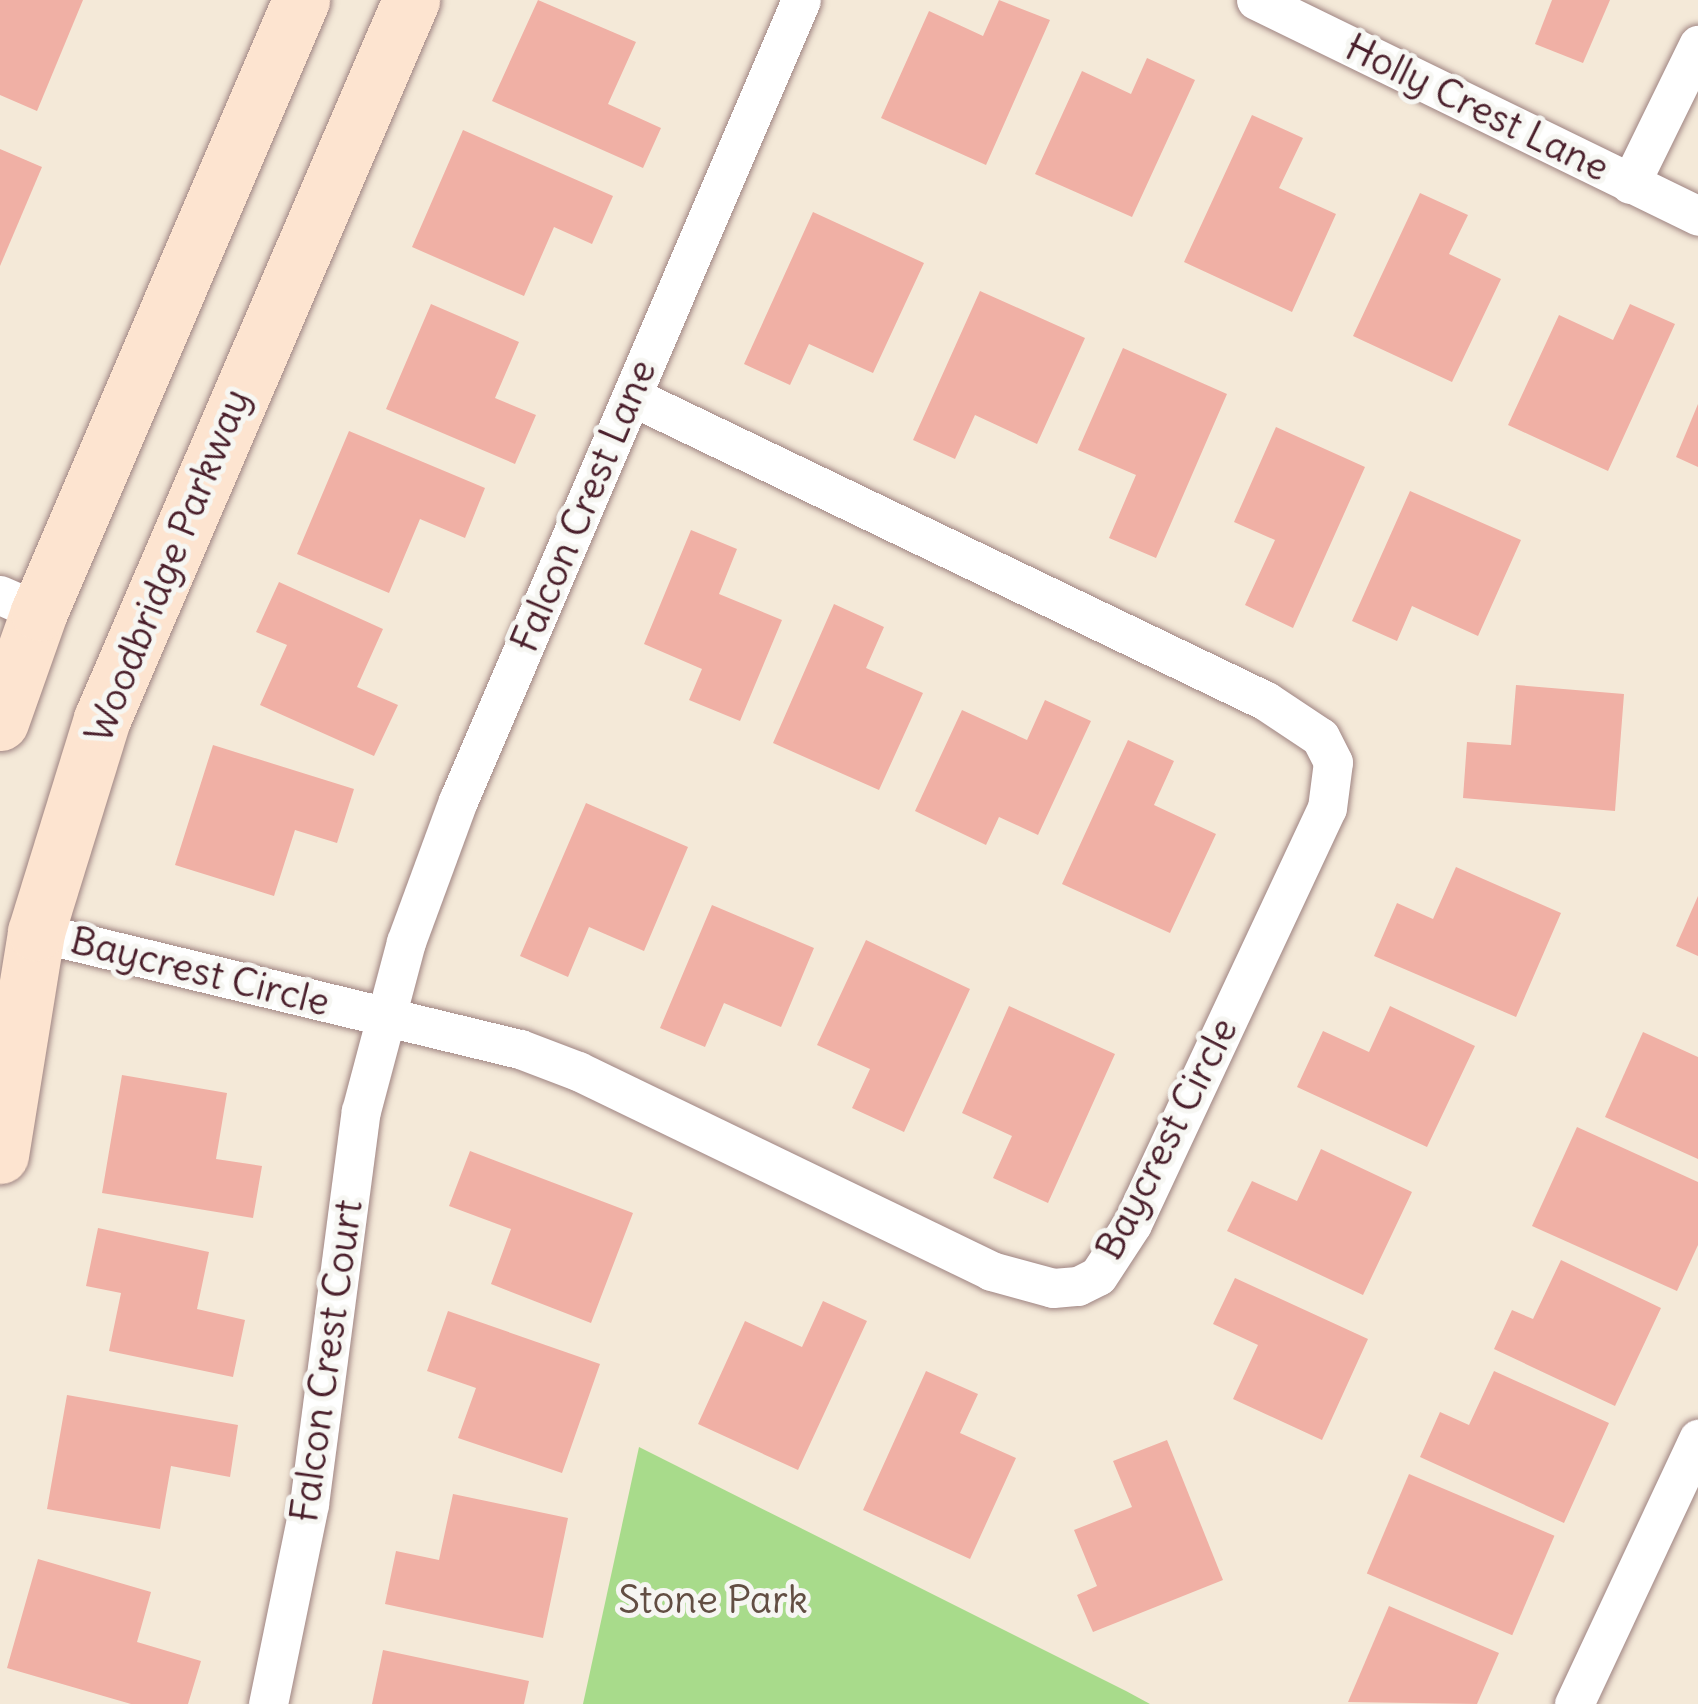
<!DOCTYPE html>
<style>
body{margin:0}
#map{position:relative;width:1698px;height:1704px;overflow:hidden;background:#f4e9d8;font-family:Delius,sans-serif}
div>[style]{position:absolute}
.green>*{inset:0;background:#a8db8b}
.building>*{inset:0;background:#f0b0a5;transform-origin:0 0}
.roads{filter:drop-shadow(0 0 3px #9f8482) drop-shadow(0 0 3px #9f8482)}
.street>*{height:39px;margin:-19.5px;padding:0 19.5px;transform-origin:19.5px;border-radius:19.5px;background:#fff}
.secondary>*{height:57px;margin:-28.5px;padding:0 28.5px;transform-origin:28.5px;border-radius:28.5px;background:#fde4d0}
span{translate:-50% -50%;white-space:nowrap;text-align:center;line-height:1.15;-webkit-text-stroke:10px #f6f6f2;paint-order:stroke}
.street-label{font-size:39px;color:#4a1f2b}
.park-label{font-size:39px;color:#624e43}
</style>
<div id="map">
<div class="green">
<div style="clip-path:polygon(639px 1447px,1126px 1691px,1150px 1704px,583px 1704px)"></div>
</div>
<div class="building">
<div style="clip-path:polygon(0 0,83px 0,37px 111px,0 95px)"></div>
<div style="clip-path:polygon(538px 0,636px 42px,608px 104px,661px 128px,643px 168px,492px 101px)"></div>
<div style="clip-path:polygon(999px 0,1050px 20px,986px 165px,881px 118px,929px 11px,983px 36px)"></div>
<div style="clip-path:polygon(1552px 0,1610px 0,1583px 63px,1535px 44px)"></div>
<div style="clip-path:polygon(1147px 58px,1195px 80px,1132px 217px,1035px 174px,1082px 71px,1131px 94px)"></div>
<div style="clip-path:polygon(1252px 115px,1303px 138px,1279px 188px,1336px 214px,1292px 312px,1184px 262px)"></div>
<div style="clip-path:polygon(463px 130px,613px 196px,592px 244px,554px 227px,524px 296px,412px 247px)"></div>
<div style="clip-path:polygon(0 149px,42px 167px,0 266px)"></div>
<div style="clip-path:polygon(1420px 193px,1468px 215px,1449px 254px,1501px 279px,1452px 382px,1353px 336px)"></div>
<div style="clip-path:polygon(813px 212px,924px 263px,873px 373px,809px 344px,790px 385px,744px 364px)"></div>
<div style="clip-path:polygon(980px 291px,1085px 338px,1037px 444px,975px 415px,955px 459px,913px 440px)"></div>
<div style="clip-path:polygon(431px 304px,519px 342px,495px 398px,536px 415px,515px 464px,386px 409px)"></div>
<div style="clip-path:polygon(1630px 304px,1675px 324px,1608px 471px,1508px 425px,1559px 315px,1613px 340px)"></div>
<div style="clip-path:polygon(1123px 348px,1227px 394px,1156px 558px,1109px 538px,1136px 475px,1078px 450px)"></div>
<div style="clip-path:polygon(1698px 404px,1698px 467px,1676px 457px)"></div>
<div style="clip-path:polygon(1276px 427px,1365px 467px,1293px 628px,1245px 605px,1275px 540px,1234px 522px)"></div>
<div style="clip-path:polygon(349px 431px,485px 488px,465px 538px,420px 519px,389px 593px,297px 554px)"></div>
<div style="clip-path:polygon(1410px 491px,1521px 540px,1478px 636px,1412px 606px,1397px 641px,1352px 621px)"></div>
<div style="clip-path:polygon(691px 530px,737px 549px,719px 594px,782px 620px,740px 721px,689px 700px,702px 669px,644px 644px)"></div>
<div style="clip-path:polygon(279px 582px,383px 629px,357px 687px,398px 705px,374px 756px,260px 705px,287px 645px,256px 632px)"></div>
<div style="clip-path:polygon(834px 604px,884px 627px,866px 668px,923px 693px,879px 790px,773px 743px)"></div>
<div style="clip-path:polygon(1516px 685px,1624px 694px,1615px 811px,1463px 798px,1467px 742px,1511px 745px)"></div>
<div style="clip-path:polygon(1045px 700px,1091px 721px,1038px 835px,999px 817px,986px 845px,915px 811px,962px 710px,1027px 740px)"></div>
<div style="clip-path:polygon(1128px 740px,1174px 761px,1154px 805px,1216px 834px,1170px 933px,1062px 884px)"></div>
<div style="clip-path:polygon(213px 745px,354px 789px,337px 843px,295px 830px,274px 896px,175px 865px)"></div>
<div style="clip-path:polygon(586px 803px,688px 847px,644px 951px,589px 927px,568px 977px,520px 956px)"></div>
<div style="clip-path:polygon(1456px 867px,1561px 913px,1516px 1017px,1374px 956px,1397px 903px,1433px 919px)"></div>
<div style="clip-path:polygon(1698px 896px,1698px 956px,1676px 946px)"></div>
<div style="clip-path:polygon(712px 905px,814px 948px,781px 1027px,724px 1003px,705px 1047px,660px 1028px)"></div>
<div style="clip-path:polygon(866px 940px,970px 989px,904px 1132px,852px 1108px,870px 1069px,817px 1045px)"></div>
<div style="clip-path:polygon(1009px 1006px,1115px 1054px,1048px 1203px,993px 1178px,1012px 1136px,962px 1113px)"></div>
<div style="clip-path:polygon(1390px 1006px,1475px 1046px,1427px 1147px,1297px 1087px,1323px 1031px,1369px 1052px)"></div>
<div style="clip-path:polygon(1643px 1032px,1698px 1057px,1698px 1159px,1605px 1117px)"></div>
<div style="clip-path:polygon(122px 1075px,227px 1093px,216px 1159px,262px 1166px,253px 1218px,102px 1193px)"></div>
<div style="clip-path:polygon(1577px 1127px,1698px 1182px,1698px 1245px,1677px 1291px,1532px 1226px)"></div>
<div style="clip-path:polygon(1321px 1149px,1412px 1192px,1363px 1295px,1227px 1231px,1252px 1181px,1297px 1201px)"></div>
<div style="clip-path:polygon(470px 1151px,633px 1213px,591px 1323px,491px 1284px,511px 1229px,449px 1206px)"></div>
<div style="clip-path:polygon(98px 1228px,209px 1252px,197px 1309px,245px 1320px,233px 1377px,109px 1351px,121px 1293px,86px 1286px)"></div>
<div style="clip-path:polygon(1561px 1260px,1661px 1308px,1615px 1406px,1494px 1349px,1512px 1310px,1533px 1319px)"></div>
<div style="clip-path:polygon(1235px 1278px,1368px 1339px,1322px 1440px,1233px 1399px,1258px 1345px,1213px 1324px)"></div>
<div style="clip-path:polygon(823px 1301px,867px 1321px,798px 1470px,698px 1424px,745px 1321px,802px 1347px)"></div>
<div style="clip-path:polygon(448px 1311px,600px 1364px,562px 1473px,458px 1438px,476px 1388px,427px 1371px)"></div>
<div style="clip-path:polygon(926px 1371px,978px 1394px,960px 1433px,1016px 1458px,970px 1559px,863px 1510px)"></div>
<div style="clip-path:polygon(1494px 1371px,1609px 1423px,1564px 1523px,1420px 1457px,1440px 1412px,1469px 1425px)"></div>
<div style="clip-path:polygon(67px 1395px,238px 1425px,230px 1477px,171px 1466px,160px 1529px,47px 1509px)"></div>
<div style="clip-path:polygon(1167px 1440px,1223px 1580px,1093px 1632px,1077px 1595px,1097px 1586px,1074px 1530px,1132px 1507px,1113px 1461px)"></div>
<div style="left:1409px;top:1474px;width:158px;height:108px;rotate:23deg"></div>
<div style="clip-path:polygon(453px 1494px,568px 1518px,543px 1638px,385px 1604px,396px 1551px,439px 1560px)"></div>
<div style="clip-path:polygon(38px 1559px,151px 1592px,137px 1642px,201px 1661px,188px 1704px,131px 1704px,7px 1668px)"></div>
<div style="clip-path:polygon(1389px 1606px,1499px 1653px,1477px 1704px,1348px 1702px)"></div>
<div style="clip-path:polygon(383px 1650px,529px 1681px,524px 1704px,372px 1704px)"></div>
</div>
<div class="roads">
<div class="street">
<div style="left:1256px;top:0;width:492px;rotate:26deg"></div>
<div style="left:1630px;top:184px;width:155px;rotate:-63.9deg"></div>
<div style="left:0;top:595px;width:43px;rotate:23.6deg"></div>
<div style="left:36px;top:932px;width:498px;rotate:13.6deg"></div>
<div style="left:520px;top:1049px;width:62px;rotate:20.8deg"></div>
<div style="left:578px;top:1071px;width:459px;rotate:25.8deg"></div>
<div style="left:991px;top:1271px;width:64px;rotate:15.3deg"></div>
<div style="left:1053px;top:1288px;width:25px;rotate:-5deg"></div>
<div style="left:1078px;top:1286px;width:22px;rotate:-27deg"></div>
<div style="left:1098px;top:1276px;width:62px;rotate:-56.8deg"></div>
<div style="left:1132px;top:1224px;width:459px;rotate:-64.9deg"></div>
<div style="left:1327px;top:808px;width:46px;rotate:-82.6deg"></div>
<div style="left:1333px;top:762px;width:28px;rotate:-117deg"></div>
<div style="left:1320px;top:737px;width:65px;rotate:-146.3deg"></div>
<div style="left:1266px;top:701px;width:704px;rotate:-154.34deg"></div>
<div style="left:268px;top:1704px;width:204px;rotate:-78.4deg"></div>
<div style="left:309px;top:1504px;width:396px;rotate:-82.5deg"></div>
<div style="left:361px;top:1111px;width:175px;rotate:-75.1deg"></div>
<div style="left:406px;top:942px;width:150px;rotate:-69.8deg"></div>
<div style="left:458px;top:801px;width:871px;rotate:-66.82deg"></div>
<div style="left:1574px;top:1704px;width:293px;rotate:-64.9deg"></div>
</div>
<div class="secondary">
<div style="left:0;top:722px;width:117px;rotate:-70.5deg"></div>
<div style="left:39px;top:612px;width:666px;rotate:-66.82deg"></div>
<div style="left:0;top:1155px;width:226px;rotate:-80.8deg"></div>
<div style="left:36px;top:932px;width:223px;rotate:-72.8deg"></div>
<div style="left:102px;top:719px;width:783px;rotate:-66.74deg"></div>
</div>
</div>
<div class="street-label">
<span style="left:1477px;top:108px;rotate:26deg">Holly Crest Lane</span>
<span style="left:584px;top:506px;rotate:-67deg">Falcon Crest Lane</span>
<span style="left:168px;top:566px;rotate:-68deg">Woodbridge Parkway</span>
<span style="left:200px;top:972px;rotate:14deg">Baycrest Circle</span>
<span style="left:1167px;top:1139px;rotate:-63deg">Baycrest Circle</span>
<span style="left:327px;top:1361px;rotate:-82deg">Falcon Crest Court</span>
</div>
<div class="park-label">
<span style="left:713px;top:1600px">Stone Park</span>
</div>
</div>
